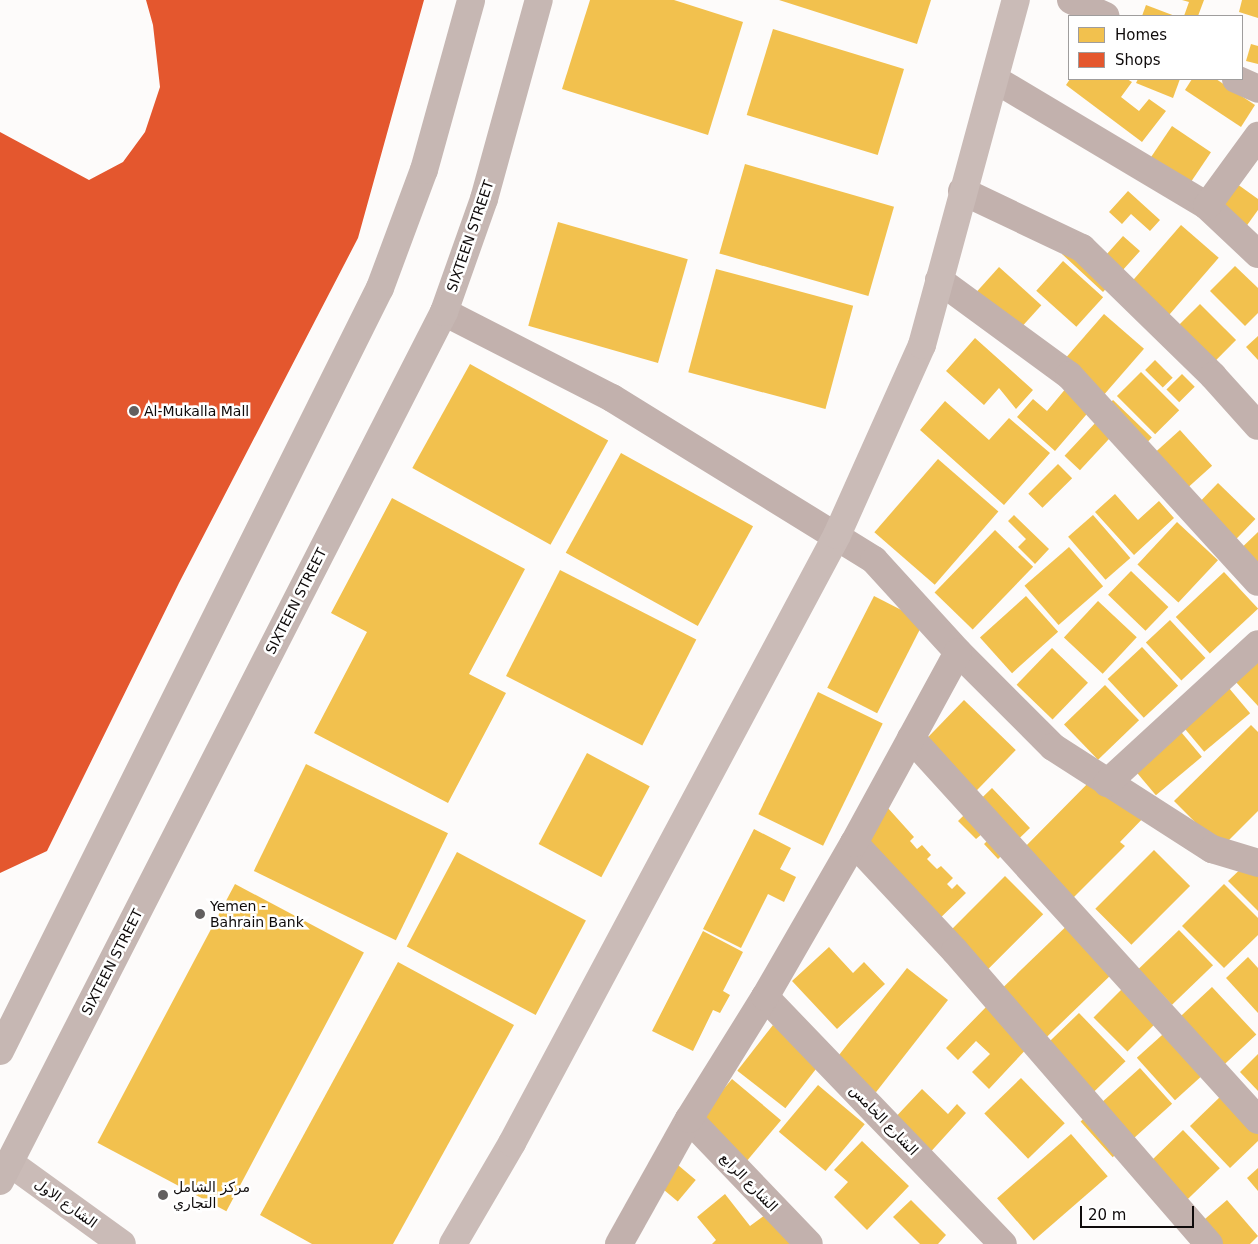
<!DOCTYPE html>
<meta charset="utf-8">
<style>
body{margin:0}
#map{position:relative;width:1258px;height:1244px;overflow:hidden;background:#fdfbfa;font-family:"DejaVu Sans",Vazirmatn,sans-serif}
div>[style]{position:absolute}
.homes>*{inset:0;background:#f2c14e;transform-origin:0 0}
.shops>*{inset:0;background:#e4572e}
.street>*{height:28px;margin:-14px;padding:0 14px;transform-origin:14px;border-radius:14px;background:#c2b1ad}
.secondary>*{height:28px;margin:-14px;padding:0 14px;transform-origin:14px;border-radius:14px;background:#cabbb7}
.highway>*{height:28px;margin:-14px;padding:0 14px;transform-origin:14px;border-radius:14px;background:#c6b7b3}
.dots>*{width:14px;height:14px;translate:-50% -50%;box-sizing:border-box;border:2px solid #fff;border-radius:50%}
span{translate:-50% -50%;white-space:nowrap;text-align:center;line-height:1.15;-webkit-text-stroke:5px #fff;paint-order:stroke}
.street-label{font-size:14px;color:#0f0b0b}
.poi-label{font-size:14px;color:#0f0b0b}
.left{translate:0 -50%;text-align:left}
.legend{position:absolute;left:1068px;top:15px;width:175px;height:65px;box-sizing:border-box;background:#fff;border:1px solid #9f9d9d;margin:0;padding:6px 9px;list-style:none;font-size:15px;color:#0f0b0b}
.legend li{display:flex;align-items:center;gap:10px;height:25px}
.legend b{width:25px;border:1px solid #9f9d9d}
.scale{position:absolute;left:1080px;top:1206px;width:114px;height:22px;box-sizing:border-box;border:2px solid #0f0b0b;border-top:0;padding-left:6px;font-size:15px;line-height:18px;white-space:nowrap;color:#0f0b0b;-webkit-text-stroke:4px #fff;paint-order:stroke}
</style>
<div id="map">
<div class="homes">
<div style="clip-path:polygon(590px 0,674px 0,743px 22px,708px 135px,562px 89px)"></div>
<div style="clip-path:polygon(779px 0,931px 0,917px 44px)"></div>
<div style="clip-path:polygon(1182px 0,1204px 0,1198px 16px,1184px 16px,1189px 2px)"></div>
<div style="clip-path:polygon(1242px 0,1258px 0,1258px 18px,1239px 12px)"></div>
<div style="clip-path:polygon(1146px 5px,1175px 16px,1142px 16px)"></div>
<div style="left:773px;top:29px;width:137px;height:90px;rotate:17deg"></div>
<div style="clip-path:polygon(1251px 44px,1258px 46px,1258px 64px,1246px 61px)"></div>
<div style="clip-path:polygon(1070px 79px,1127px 79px,1132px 82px,1121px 97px,1139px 111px,1149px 99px,1166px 111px,1142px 142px,1066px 85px)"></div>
<div style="clip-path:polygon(1138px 79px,1180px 79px,1173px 98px,1136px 83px)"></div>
<div style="clip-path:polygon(1192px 79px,1216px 79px,1255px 105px,1241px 127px,1185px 90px)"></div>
<div style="left:1172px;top:126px;width:47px;height:41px;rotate:34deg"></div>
<div style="left:745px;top:164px;width:155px;height:93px;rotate:16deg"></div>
<div style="clip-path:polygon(1219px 171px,1258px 199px,1258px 210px,1240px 235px,1195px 203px)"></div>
<div style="clip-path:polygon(1128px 191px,1160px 220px,1150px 231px,1131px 214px,1122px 224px,1109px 212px)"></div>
<div style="left:558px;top:222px;width:135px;height:108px;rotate:16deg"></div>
<div style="left:1181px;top:225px;width:50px;height:91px;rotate:41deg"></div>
<div style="clip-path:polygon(1123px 236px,1140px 251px,1103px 292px,1062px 254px,1073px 241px,1098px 264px)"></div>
<div style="left:1063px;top:261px;width:54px;height:40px;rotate:42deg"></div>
<div style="clip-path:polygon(1235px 266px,1258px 288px,1258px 313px,1245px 326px,1210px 291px)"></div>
<div style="left:999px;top:267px;width:57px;height:39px;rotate:42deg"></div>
<div style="left:716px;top:269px;width:142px;height:107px;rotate:15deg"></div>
<div style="left:1200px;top:304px;width:51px;height:33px;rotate:45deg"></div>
<div style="left:1104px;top:314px;width:53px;height:68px;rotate:41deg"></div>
<div style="clip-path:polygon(1258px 336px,1258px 360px,1246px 347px)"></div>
<div style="clip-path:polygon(975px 338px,1033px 390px,1016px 409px,999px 388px,984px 405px,946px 371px)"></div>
<div style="left:1155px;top:360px;width:25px;height:14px;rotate:45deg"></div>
<div style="left:470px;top:364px;width:158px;height:119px;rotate:29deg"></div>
<div style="left:1141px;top:372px;width:54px;height:34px;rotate:45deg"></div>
<div style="left:1182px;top:374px;width:18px;height:22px;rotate:45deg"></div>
<div style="clip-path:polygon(1067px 387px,1092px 408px,1055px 451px,1017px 417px,1033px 399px,1047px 411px)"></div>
<div style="left:1113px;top:400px;width:54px;height:17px;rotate:44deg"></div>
<div style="clip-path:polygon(945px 401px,989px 440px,1009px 418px,1050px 453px,1004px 505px,920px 430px)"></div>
<div style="left:1098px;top:420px;width:21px;height:49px;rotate:43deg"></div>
<div style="left:1180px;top:430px;width:48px;height:55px;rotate:48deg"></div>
<div style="left:621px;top:453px;width:151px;height:114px;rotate:29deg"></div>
<div style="left:938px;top:459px;width:80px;height:97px;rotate:41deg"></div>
<div style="left:1058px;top:464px;width:20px;height:42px;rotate:45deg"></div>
<div style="left:1218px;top:483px;width:52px;height:47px;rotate:44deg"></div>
<div style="clip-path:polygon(1115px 494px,1138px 520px,1159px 501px,1174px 518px,1134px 555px,1095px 512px)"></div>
<div style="clip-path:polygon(392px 498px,525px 569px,469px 674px,506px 693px,448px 803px,314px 733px,367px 632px,331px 613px)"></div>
<div style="clip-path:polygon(1014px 515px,1049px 549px,1035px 564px,1018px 547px,1026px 539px,1008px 521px)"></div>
<div style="left:1093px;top:515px;width:57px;height:33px;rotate:49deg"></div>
<div style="left:1177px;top:522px;width:56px;height:58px;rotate:43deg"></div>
<div style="left:995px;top:530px;width:53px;height:87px;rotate:44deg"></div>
<div style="clip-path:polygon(1258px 532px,1258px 585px,1232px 557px)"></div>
<div style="left:1069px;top:547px;width:52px;height:59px;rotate:49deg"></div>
<div style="left:560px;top:570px;width:153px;height:119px;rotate:27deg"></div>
<div style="left:1131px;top:571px;width:52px;height:33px;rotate:44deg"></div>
<div style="left:1224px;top:572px;width:50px;height:66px;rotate:47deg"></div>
<div style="left:874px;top:596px;width:56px;height:103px;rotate:27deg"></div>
<div style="left:1026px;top:596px;width:48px;height:62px;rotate:48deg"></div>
<div style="left:1098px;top:601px;width:53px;height:50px;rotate:43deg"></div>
<div style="left:1170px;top:620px;width:52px;height:33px;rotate:47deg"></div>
<div style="clip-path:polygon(1258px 634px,1258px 706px,1223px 668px)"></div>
<div style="left:1142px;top:647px;width:53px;height:47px;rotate:47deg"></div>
<div style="left:1052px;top:648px;width:50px;height:51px;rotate:44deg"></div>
<div style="left:1218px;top:675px;width:50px;height:60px;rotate:50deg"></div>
<div style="left:1105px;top:685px;width:49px;height:57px;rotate:46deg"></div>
<div style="left:818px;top:692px;width:72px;height:136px;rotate:26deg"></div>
<div style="left:964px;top:700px;width:72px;height:71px;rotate:44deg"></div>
<div style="left:1171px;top:720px;width:48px;height:60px;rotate:50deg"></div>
<div style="clip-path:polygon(1251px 725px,1258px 732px,1258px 811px,1221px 848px,1174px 801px)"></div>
<div style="left:587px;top:753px;width:71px;height:103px;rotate:28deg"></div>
<div style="left:306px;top:764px;width:158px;height:119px;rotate:26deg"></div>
<div style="clip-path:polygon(1104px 767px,1149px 812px,1120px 842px,1125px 846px,1065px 906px,1016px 856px)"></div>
<div style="clip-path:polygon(992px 788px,1030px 828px,998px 859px,984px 844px,995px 833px,989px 828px,976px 839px,958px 821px)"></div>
<div style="clip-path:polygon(887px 807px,914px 837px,910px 841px,917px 849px,922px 845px,931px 855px,927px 859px,937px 869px,941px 866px,953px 878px,947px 884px,952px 889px,957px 884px,966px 893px,932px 926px,852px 840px)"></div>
<div style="clip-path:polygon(754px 829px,791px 848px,780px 869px,796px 877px,784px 902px,768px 894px,741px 948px,703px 929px)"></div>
<div style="left:1154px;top:850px;width:51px;height:83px;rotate:45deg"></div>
<div style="left:457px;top:852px;width:146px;height:107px;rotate:28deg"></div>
<div style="clip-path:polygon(1250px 860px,1258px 869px,1258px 911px,1228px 881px)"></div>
<div style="left:1005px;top:876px;width:54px;height:83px;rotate:45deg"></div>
<div style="left:235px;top:884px;width:146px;height:293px;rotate:28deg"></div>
<div style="clip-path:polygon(1224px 884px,1258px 918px,1258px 935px,1224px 968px,1182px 926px)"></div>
<div style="left:1078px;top:915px;width:66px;height:114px;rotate:46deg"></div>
<div style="left:1179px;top:930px;width:49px;height:57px;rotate:46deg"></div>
<div style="clip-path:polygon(703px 931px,743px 952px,723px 991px,730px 995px,720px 1013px,713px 1010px,693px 1051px,652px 1031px)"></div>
<div style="clip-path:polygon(829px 947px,853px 973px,864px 962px,885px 984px,837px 1029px,792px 981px)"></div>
<div style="clip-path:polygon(1248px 957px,1258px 968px,1258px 1013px,1226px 978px)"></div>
<div style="clip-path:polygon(398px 962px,514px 1025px,393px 1244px,312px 1244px,260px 1215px)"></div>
<div style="left:907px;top:968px;width:52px;height:117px;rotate:38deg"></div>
<div style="left:1126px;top:985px;width:48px;height:46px;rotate:45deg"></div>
<div style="left:1212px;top:987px;width:65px;height:46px;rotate:47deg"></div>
<div style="clip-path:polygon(989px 1004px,1031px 1044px,989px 1089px,972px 1072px,990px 1054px,976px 1041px,958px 1060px,946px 1048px)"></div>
<div style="left:1079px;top:1013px;width:67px;height:66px;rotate:46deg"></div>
<div style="left:773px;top:1025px;width:61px;height:58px;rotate:38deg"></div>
<div style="left:1171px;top:1027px;width:57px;height:46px;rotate:48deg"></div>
<div style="clip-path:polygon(1258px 1054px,1258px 1091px,1240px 1072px)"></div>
<div style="left:1140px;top:1068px;width:48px;height:80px;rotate:48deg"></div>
<div style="left:1021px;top:1078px;width:63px;height:51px;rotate:46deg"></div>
<div style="left:732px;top:1079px;width:64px;height:63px;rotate:40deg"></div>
<div style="left:818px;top:1085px;width:61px;height:61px;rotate:40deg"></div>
<div style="clip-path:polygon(922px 1089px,948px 1114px,957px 1104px,966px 1113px,926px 1157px,890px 1123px)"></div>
<div style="clip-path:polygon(1223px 1094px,1258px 1130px,1258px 1141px,1230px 1168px,1190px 1126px)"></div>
<div style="left:1183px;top:1130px;width:53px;height:60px;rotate:46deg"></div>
<div style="left:1071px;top:1134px;width:56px;height:98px;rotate:49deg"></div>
<div style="clip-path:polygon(862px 1141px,909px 1186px,867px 1230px,834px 1197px,848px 1182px,834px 1170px)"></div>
<div style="left:672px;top:1160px;width:31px;height:28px;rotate:40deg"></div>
<div style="clip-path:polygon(1258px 1168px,1258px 1191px,1247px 1178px)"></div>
<div style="clip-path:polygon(725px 1194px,750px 1226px,780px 1204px,791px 1244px,712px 1244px,716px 1240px,697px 1217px)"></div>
<div style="clip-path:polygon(911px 1200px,946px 1235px,938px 1244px,920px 1244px,893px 1217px)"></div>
<div style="clip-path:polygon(1227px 1200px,1258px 1236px,1250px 1244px,1214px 1244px,1198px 1225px)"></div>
</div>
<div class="shops">
<div style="clip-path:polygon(146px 0,424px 0,358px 238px,179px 583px,47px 851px,0 873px,0 132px,89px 180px,123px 162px,145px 132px,160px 87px,153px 25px)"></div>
</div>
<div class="street">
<div style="left:1071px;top:0;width:38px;rotate:25deg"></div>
<div style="left:1236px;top:79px;width:24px;rotate:24deg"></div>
<div style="left:996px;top:80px;width:246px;rotate:30.8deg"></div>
<div style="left:1207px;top:206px;width:70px;rotate:43.3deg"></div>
<div style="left:962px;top:191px;width:133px;rotate:25.4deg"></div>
<div style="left:1082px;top:248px;width:183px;rotate:44.3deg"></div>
<div style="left:1213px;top:376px;width:67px;rotate:48deg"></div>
<div style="left:1207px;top:206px;width:87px;rotate:-53.9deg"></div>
<div style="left:939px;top:280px;width:161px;rotate:36.2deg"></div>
<div style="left:1069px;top:375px;width:280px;rotate:47.6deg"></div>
<div style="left:444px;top:312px;width:189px;rotate:27.1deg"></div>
<div style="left:612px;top:398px;width:308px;rotate:31.7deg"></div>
<div style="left:874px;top:560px;width:125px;rotate:47.6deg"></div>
<div style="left:958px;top:652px;width:134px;rotate:45deg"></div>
<div style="left:1053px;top:747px;width:189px;rotate:32.7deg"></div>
<div style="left:1212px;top:849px;width:48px;rotate:16.9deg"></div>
<div style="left:911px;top:738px;width:516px;rotate:47.75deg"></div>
<div style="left:1107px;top:783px;width:205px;rotate:-42.6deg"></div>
<div style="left:854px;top:843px;width:148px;rotate:46.9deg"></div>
<div style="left:955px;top:951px;width:388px;rotate:49.1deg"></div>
<div style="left:765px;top:997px;width:343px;rotate:46.1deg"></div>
<div style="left:689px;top:1119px;width:173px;rotate:46.2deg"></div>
<div style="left:619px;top:1244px;width:143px;rotate:-60.8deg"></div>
<div style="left:689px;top:1119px;width:144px;rotate:-58.1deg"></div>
<div style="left:765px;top:997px;width:178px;rotate:-60deg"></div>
<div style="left:854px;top:843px;width:217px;rotate:-61.4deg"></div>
</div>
<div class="secondary">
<div style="left:10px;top:1163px;width:138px;rotate:35.9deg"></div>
<div style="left:453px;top:1244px;width:117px;rotate:-59.7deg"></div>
<div style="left:512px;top:1143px;width:689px;rotate:-61.87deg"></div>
<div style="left:837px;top:535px;width:208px;rotate:-65.9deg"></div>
<div style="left:922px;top:345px;width:358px;rotate:-74.8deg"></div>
</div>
<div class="highway">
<div style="left:0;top:1051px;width:852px;rotate:-63.53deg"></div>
<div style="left:380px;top:288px;width:126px;rotate:-69.6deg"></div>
<div style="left:424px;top:170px;width:176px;rotate:-74.5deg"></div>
<div style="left:0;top:1181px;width:976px;rotate:-62.94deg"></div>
<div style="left:444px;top:312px;width:120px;rotate:-70.5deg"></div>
<div style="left:484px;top:199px;width:206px;rotate:-74.6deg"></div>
</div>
<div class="dots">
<div style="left:134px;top:411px;background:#625f5f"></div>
<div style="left:200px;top:914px;background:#625f5f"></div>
<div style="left:163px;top:1195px;background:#625f5f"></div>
</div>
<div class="street-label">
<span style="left:470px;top:236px;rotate:-71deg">SIXTEEN STREET</span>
<span style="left:296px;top:601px;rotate:-63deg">SIXTEEN STREET</span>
<span style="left:112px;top:962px;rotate:-63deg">SIXTEEN STREET</span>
<span style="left:884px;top:1120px;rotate:46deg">الشارع الخامس</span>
<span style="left:749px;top:1182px;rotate:46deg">الشارع الرابع</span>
<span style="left:66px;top:1203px;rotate:36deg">الشارع الاول</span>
</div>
<div class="poi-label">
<span class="left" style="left:144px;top:411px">Al-Mukalla Mall</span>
<span class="left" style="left:210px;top:914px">Yemen -<br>Bahrain Bank</span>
<span class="left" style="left:173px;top:1195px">مركز الشامل<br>التجاري</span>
</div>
<ul class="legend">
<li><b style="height:14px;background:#f2c14e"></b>Homes</li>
<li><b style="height:14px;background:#e4572e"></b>Shops</li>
</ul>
<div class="scale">20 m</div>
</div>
